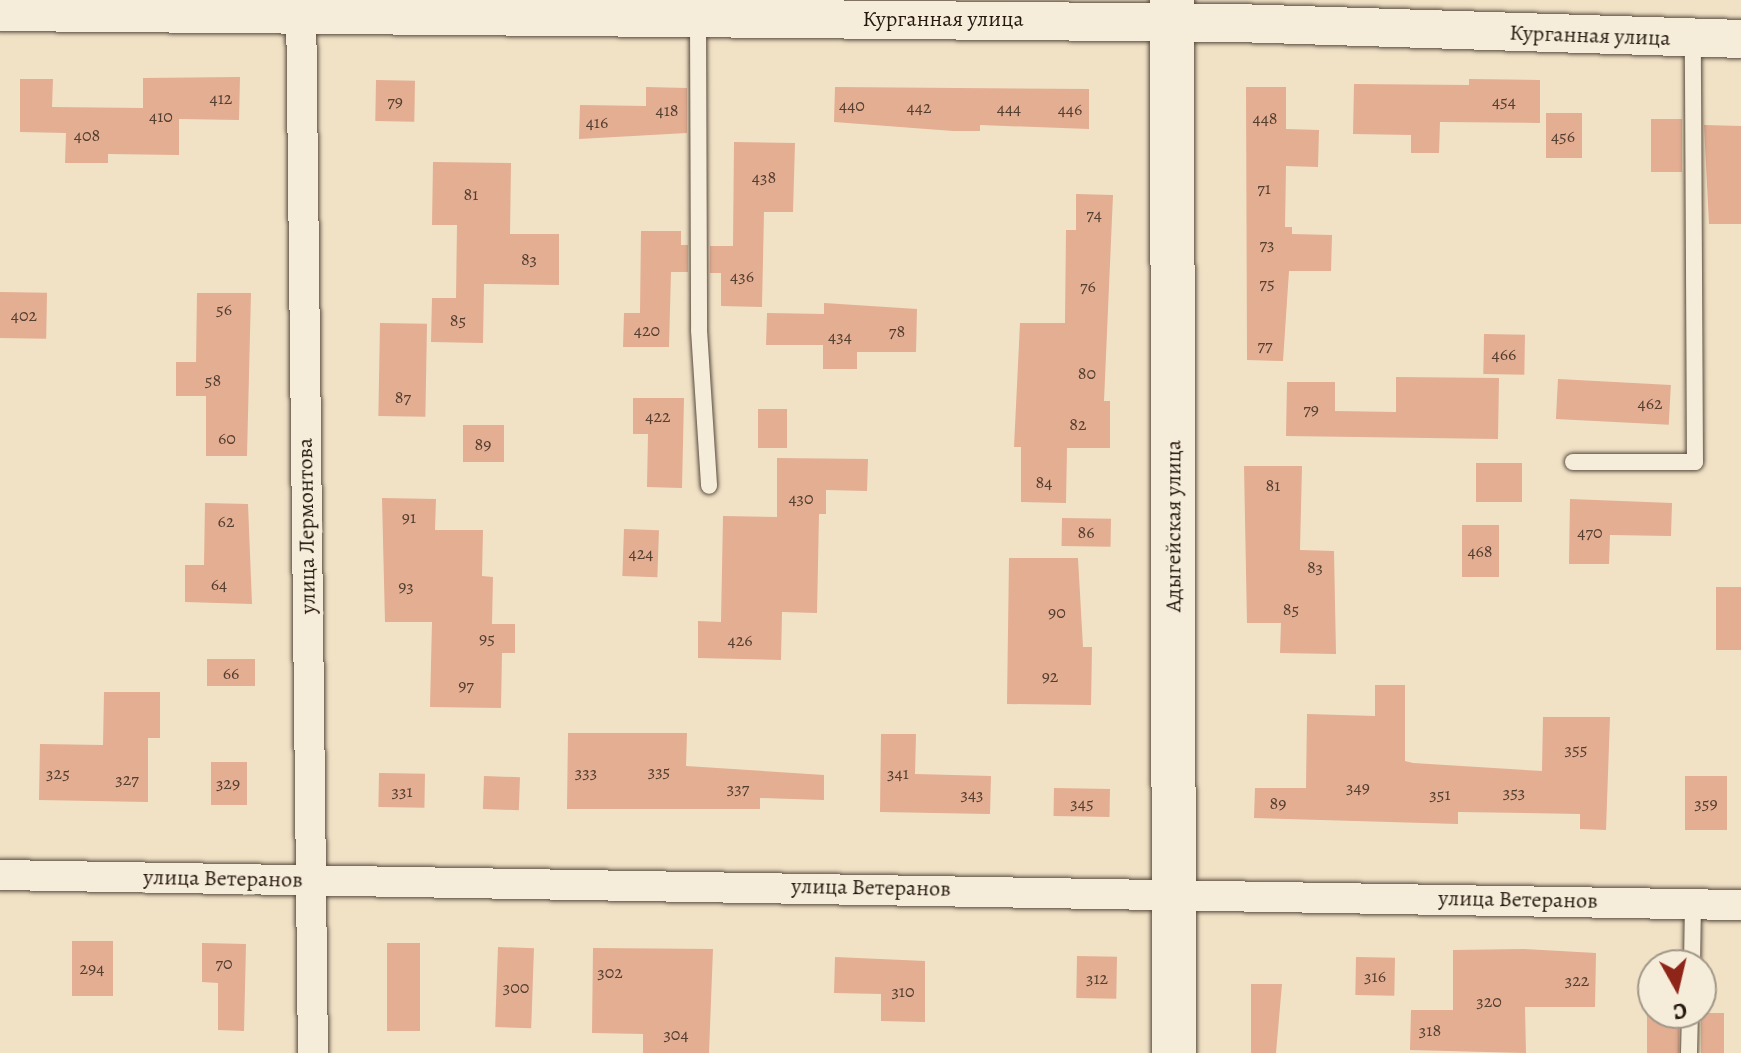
<!DOCTYPE html>
<meta charset="utf-8">
<style>
body{margin:0}
#map{position:relative;width:1741px;height:1053px;overflow:hidden;background:#f1e2c6;font-family:Alegreya,serif}
div>[style]{position:absolute}
.building>*{inset:0;background:#e3ae92;transform-origin:0 0}
.roads{filter:drop-shadow(0 0 2px #584b3d) drop-shadow(0 0 2px #584b3d)}
.service>*{height:16px;margin:-8px;padding:0 8px;transform-origin:8px;border-radius:8px;background:#f6ecda}
.minor>*{height:30px;margin:-15px;padding:0 15px;transform-origin:15px;border-radius:15px;background:#f6ecda}
.tertiary>*{height:38px;margin:-19px;padding:0 19px;transform-origin:19px;border-radius:19px;background:#f6ecda}
.secondary>*{height:44px;margin:-22px;padding:0 22px;transform-origin:22px;border-radius:22px;background:#f6ecda}
span{translate:-50% -50%;white-space:nowrap;text-align:center;line-height:1.15;-webkit-text-stroke:7px #f6ecda;paint-order:stroke}
.number-label{font-size:18px;color:#543e30}
.number-label span{-webkit-text-stroke-width:0}
.street-label{font-size:22px;color:#25190f}
.north{position:absolute;left:1637px;top:949px;width:80px;height:80px;box-sizing:border-box;background:#f6ecda;border:2px solid #a29889;border-radius:50%;rotate:172deg;font-size:22px;font-weight:700;line-height:32px;text-align:center;color:#25190f}
.north::after{content:'';display:block;margin:auto;width:28px;height:36px;background:#8f2418;clip-path:polygon(50% 0,100% 100%,50% 72%,0 100%)}
</style>
<div id="map">
<div class="building">
<div style="clip-path:polygon(240px 77px,239px 120px,179px 119px,179px 155px,108px 154px,108px 163px,65px 163px,66px 133px,20px 132px,20px 79px,53px 79px,52px 107px,143px 108px,143px 78px)"></div>
<div style="clip-path:polygon(1469px 79px,1540px 80px,1540px 123px,1440px 122px,1439px 153px,1411px 153px,1411px 135px,1353px 134px,1354px 84px,1469px 85px)"></div>
<div style="left:376px;top:80px;width:39px;height:41px;rotate:1deg"></div>
<div style="clip-path:polygon(646px 87px,687px 88px,687px 133px,579px 139px,580px 105px,646px 106px)"></div>
<div style="clip-path:polygon(835px 87px,1089px 89px,1089px 129px,980px 125px,980px 131px,953px 131px,834px 122px)"></div>
<div style="clip-path:polygon(1246px 87px,1286px 87px,1286px 129px,1319px 130px,1318px 167px,1286px 166px,1285px 227px,1292px 227px,1292px 234px,1332px 235px,1331px 271px,1289px 271px,1283px 361px,1247px 360px)"></div>
<div style="left:1546px;top:113px;width:36px;height:45px"></div>
<div style="left:1651px;top:119px;width:31px;height:53px"></div>
<div style="clip-path:polygon(1704px 125px,1741px 126px,1741px 224px,1709px 224px)"></div>
<div style="clip-path:polygon(734px 142px,795px 143px,793px 212px,764px 212px,762px 307px,721px 306px,721px 273px,710px 273px,710px 246px,733px 246px)"></div>
<div style="clip-path:polygon(433px 162px,511px 163px,510px 234px,559px 234px,559px 285px,484px 284px,483px 343px,431px 342px,432px 298px,456px 298px,457px 225px,432px 225px)"></div>
<div style="clip-path:polygon(1076px 194px,1113px 195px,1104px 401px,1110px 401px,1110px 448px,1067px 448px,1066px 503px,1021px 502px,1021px 447px,1014px 447px,1020px 323px,1065px 323px,1066px 230px,1076px 230px)"></div>
<div style="clip-path:polygon(641px 231px,681px 231px,681px 245px,688px 245px,688px 272px,671px 272px,669px 347px,623px 347px,624px 313px,640px 313px)"></div>
<div style="left:0;top:292px;width:47px;height:46px;rotate:1deg"></div>
<div style="clip-path:polygon(197px 293px,251px 293px,247px 456px,206px 456px,206px 396px,176px 396px,176px 362px,196px 362px)"></div>
<div style="clip-path:polygon(824px 303px,917px 309px,916px 352px,857px 352px,857px 369px,823px 369px,823px 345px,766px 345px,767px 313px,824px 314px)"></div>
<div style="left:380px;top:323px;width:47px;height:93px;rotate:1deg"></div>
<div style="left:1484px;top:334px;width:41px;height:40px;rotate:1deg"></div>
<div style="clip-path:polygon(1396px 377px,1499px 378px,1498px 439px,1286px 436px,1287px 382px,1335px 382px,1335px 411px,1396px 412px)"></div>
<div style="left:1558px;top:379px;width:113px;height:40px;rotate:3deg"></div>
<div style="clip-path:polygon(633px 398px,684px 398px,682px 488px,647px 487px,648px 434px,633px 434px)"></div>
<div style="left:758px;top:409px;width:29px;height:39px"></div>
<div style="left:463px;top:425px;width:41px;height:37px"></div>
<div style="clip-path:polygon(777px 458px,868px 459px,867px 491px,826px 490px,826px 514px,819px 514px,817px 613px,782px 612px,781px 660px,698px 658px,698px 621px,721px 622px,723px 516px,777px 517px)"></div>
<div style="left:1476px;top:463px;width:46px;height:39px"></div>
<div style="clip-path:polygon(1244px 466px,1302px 466px,1300px 550px,1334px 551px,1336px 654px,1280px 653px,1281px 623px,1247px 623px)"></div>
<div style="clip-path:polygon(382px 498px,436px 499px,435px 530px,483px 530px,482px 576px,493px 577px,492px 624px,515px 624px,515px 653px,502px 653px,501px 708px,430px 707px,432px 622px,385px 622px)"></div>
<div style="clip-path:polygon(1570px 499px,1672px 503px,1671px 536px,1610px 535px,1609px 564px,1569px 564px)"></div>
<div style="clip-path:polygon(205px 503px,248px 504px,252px 604px,185px 602px,185px 565px,204px 565px)"></div>
<div style="left:1062px;top:518px;width:49px;height:28px;rotate:1deg"></div>
<div style="left:1462px;top:525px;width:37px;height:52px"></div>
<div style="left:624px;top:529px;width:35px;height:47px;rotate:2deg"></div>
<div style="clip-path:polygon(1009px 558px,1078px 558px,1083px 647px,1092px 647px,1091px 705px,1007px 704px)"></div>
<div style="left:1716px;top:587px;width:25px;height:63px"></div>
<div style="left:207px;top:659px;width:48px;height:27px"></div>
<div style="clip-path:polygon(1375px 685px,1405px 685px,1405px 761px,1413px 763px,1542px 771px,1543px 717px,1610px 717px,1606px 830px,1580px 829px,1580px 814px,1458px 812px,1458px 824px,1254px 818px,1255px 788px,1306px 788px,1307px 714px,1375px 716px)"></div>
<div style="clip-path:polygon(104px 692px,160px 692px,160px 738px,148px 738px,148px 802px,39px 800px,40px 744px,103px 745px)"></div>
<div style="clip-path:polygon(568px 733px,687px 733px,686px 766px,824px 775px,824px 800px,760px 798px,760px 809px,567px 809px)"></div>
<div style="clip-path:polygon(881px 734px,916px 734px,915px 774px,991px 776px,990px 814px,880px 812px)"></div>
<div style="left:211px;top:762px;width:36px;height:43px"></div>
<div style="left:379px;top:773px;width:46px;height:34px;rotate:1deg"></div>
<div style="left:484px;top:776px;width:36px;height:33px;rotate:2deg"></div>
<div style="left:1685px;top:776px;width:42px;height:54px"></div>
<div style="left:1054px;top:788px;width:56px;height:28px;rotate:1deg"></div>
<div style="left:72px;top:941px;width:41px;height:55px"></div>
<div style="clip-path:polygon(202px 943px,246px 944px,244px 1031px,218px 1030px,218px 983px,202px 982px)"></div>
<div style="left:387px;top:943px;width:33px;height:88px"></div>
<div style="left:498px;top:947px;width:36px;height:80px;rotate:2deg"></div>
<div style="clip-path:polygon(593px 948px,713px 949px,709px 1053px,643px 1053px,643px 1034px,592px 1033px)"></div>
<div style="clip-path:polygon(1524px 949px,1596px 953px,1595px 1007px,1525px 1007px,1526px 1053px,1410px 1050px,1411px 1010px,1453px 1010px,1453px 950px)"></div>
<div style="left:1077px;top:956px;width:40px;height:42px;rotate:1deg"></div>
<div style="clip-path:polygon(835px 957px,925px 961px,925px 1022px,881px 1021px,881px 994px,834px 993px)"></div>
<div style="left:1356px;top:957px;width:39px;height:38px;rotate:1deg"></div>
<div style="clip-path:polygon(1251px 984px,1282px 984px,1276px 1053px,1251px 1053px)"></div>
<div style="left:1647px;top:1013px;width:32px;height:40px"></div>
<div style="left:1701px;top:1013px;width:23px;height:40px"></div>
</div>
<div class="roads">
<div class="service">
<div style="left:698px;top:18px;width:312px;rotate:89.8deg"></div>
<div style="left:699px;top:330px;width:156px;rotate:86.3deg"></div>
<div style="left:1573px;top:462px;width:122px"></div>
<div style="left:1695px;top:462px;width:423px;rotate:-90.3deg"></div>
<div style="left:1692px;top:965px;width:62px;rotate:-89.1deg"></div>
<div style="left:1689px;top:1053px;width:40px;rotate:-88.6deg"></div>
</div>
<div class="minor">
<div style="left:301px;top:0;width:1053px;rotate:89.35deg"></div>
<div style="left:0;top:875px;width:1741px;rotate:0.99deg"></div>
</div>
<div class="tertiary">
<div style="left:0;top:12px;width:1236px;rotate:0.51deg"></div>
<div style="left:1236px;top:23px;width:505px;rotate:1.81deg"></div>
</div>
<div class="secondary">
<div style="left:1172px;top:0;width:1053px;rotate:89.89deg"></div>
</div>
</div>
<div class="number-label">
<span style="left:221px;top:98px">412</span>
<span style="left:395px;top:101px">79</span>
<span style="left:1504px;top:101px">454</span>
<span style="left:852px;top:105px">440</span>
<span style="left:919px;top:107px">442</span>
<span style="left:1009px;top:108px">444</span>
<span style="left:1070px;top:109px">446</span>
<span style="left:667px;top:110px">418</span>
<span style="left:161px;top:116px">410</span>
<span style="left:1265px;top:118px">448</span>
<span style="left:597px;top:122px">416</span>
<span style="left:87px;top:135px">408</span>
<span style="left:1563px;top:136px">456</span>
<span style="left:764px;top:177px">438</span>
<span style="left:1264px;top:188px">71</span>
<span style="left:471px;top:194px">81</span>
<span style="left:1094px;top:214px">74</span>
<span style="left:1267px;top:244px">73</span>
<span style="left:529px;top:259px">83</span>
<span style="left:742px;top:276px">436</span>
<span style="left:1267px;top:283px">75</span>
<span style="left:1088px;top:286px">76</span>
<span style="left:224px;top:309px">56</span>
<span style="left:24px;top:315px">402</span>
<span style="left:458px;top:320px">85</span>
<span style="left:647px;top:330px">420</span>
<span style="left:897px;top:331px">78</span>
<span style="left:840px;top:336px">434</span>
<span style="left:1265px;top:345px">77</span>
<span style="left:1504px;top:354px">466</span>
<span style="left:1087px;top:373px">80</span>
<span style="left:213px;top:380px">58</span>
<span style="left:403px;top:397px">87</span>
<span style="left:1650px;top:403px">462</span>
<span style="left:1311px;top:409px">79</span>
<span style="left:658px;top:416px">422</span>
<span style="left:1078px;top:424px">82</span>
<span style="left:227px;top:438px">60</span>
<span style="left:483px;top:444px">89</span>
<span style="left:1044px;top:482px">84</span>
<span style="left:1273px;top:485px">81</span>
<span style="left:801px;top:498px">430</span>
<span style="left:409px;top:517px">91</span>
<span style="left:226px;top:521px">62</span>
<span style="left:1086px;top:532px">86</span>
<span style="left:1590px;top:532px">470</span>
<span style="left:1480px;top:551px">468</span>
<span style="left:641px;top:553px">424</span>
<span style="left:1315px;top:567px">83</span>
<span style="left:219px;top:584px">64</span>
<span style="left:406px;top:586px">93</span>
<span style="left:1291px;top:609px">85</span>
<span style="left:1057px;top:612px">90</span>
<span style="left:487px;top:638px">95</span>
<span style="left:740px;top:640px">426</span>
<span style="left:231px;top:673px">66</span>
<span style="left:1050px;top:676px">92</span>
<span style="left:466px;top:685px">97</span>
<span style="left:1576px;top:749px">355</span>
<span style="left:659px;top:771px">335</span>
<span style="left:586px;top:772px">333</span>
<span style="left:58px;top:773px">325</span>
<span style="left:898px;top:773px">341</span>
<span style="left:127px;top:779px">327</span>
<span style="left:228px;top:783px">329</span>
<span style="left:1358px;top:787px">349</span>
<span style="left:738px;top:788px">337</span>
<span style="left:402px;top:791px">331</span>
<span style="left:1514px;top:792px">353</span>
<span style="left:972px;top:794px">343</span>
<span style="left:1440px;top:794px">351</span>
<span style="left:1082px;top:803px">345</span>
<span style="left:1278px;top:803px">89</span>
<span style="left:1706px;top:803px">359</span>
<span style="left:224px;top:963px">70</span>
<span style="left:92px;top:968px">294</span>
<span style="left:610px;top:972px">302</span>
<span style="left:1375px;top:976px">316</span>
<span style="left:1097px;top:978px">312</span>
<span style="left:1577px;top:980px">322</span>
<span style="left:516px;top:987px">300</span>
<span style="left:903px;top:991px">310</span>
<span style="left:1489px;top:1001px">320</span>
<span style="left:1430px;top:1030px">318</span>
<span style="left:676px;top:1034px">304</span>
</div>
<div class="street-label">
<span style="left:943px;top:20px">Курганная улица</span>
<span style="left:1590px;top:36px;rotate:2deg">Курганная улица</span>
<span style="left:307px;top:526px;rotate:-91deg">улица Лермонтова</span>
<span style="left:1174px;top:526px;rotate:-90deg">Адыгейская улица</span>
<span style="left:223px;top:879px;rotate:1deg">улица Ветеранов</span>
<span style="left:871px;top:888px;rotate:1deg">улица Ветеранов</span>
<span style="left:1518px;top:900px;rotate:1deg">улица Ветеранов</span>
</div>
<div class="north">С</div>
</div>
